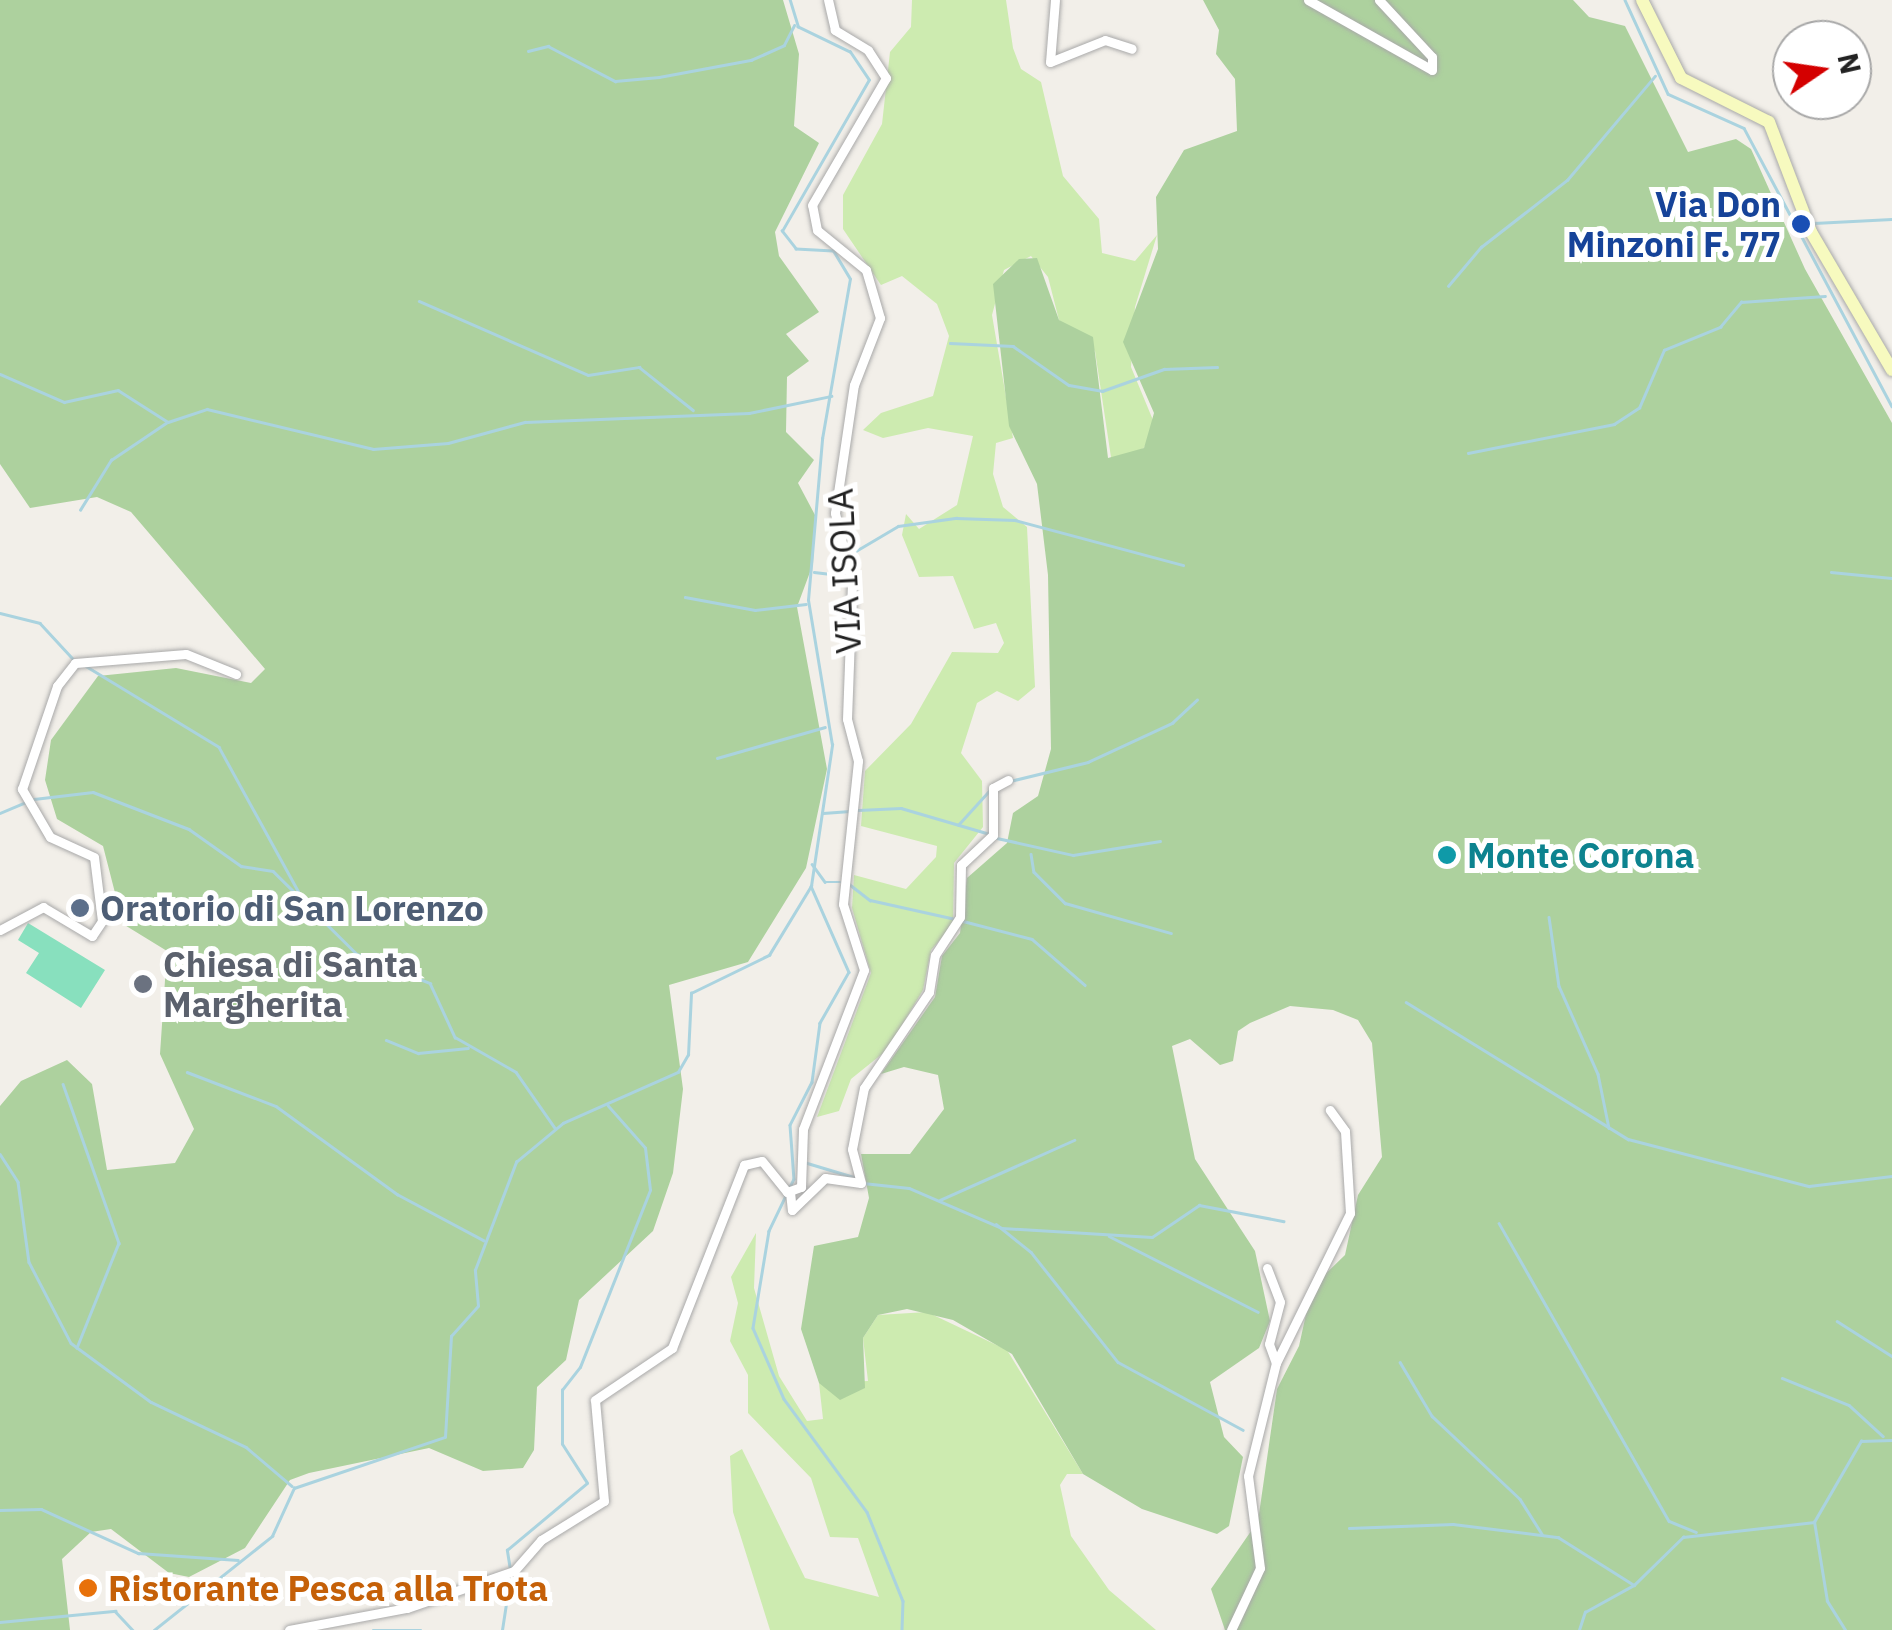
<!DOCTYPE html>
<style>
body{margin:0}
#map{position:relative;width:1892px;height:1630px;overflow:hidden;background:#f2efe9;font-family:"IBM Plex Sans",sans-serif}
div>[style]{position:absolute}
.grass>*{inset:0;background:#cdebb0}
.forest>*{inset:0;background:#add19e}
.pitch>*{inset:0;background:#88e0be}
.stream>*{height:2.5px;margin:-1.25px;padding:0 1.25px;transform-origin:1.25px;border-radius:1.25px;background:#aad3df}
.roads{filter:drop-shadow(0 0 2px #a9a9a9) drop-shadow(0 0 2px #a9a9a9)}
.street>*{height:9px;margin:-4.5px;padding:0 4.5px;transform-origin:4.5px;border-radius:4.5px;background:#fff}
.secondary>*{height:12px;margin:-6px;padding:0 6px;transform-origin:6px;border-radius:6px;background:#f7fabf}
.dots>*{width:28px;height:28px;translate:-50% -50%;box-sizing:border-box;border:5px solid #fff;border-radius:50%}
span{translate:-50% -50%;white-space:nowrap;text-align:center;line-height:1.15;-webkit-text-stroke:10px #fff;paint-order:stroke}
.transit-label{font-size:35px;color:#164399;font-weight:700}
.right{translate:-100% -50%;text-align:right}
.street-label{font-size:35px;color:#222}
.culture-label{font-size:35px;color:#0d838f;font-weight:700}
.left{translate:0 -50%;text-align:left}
.service-label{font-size:35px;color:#4e5e75;font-weight:700}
.worship-label{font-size:35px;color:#5b616d;font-weight:700}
.food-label{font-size:35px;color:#c56008;font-weight:700}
.north{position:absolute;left:1772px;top:20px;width:100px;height:100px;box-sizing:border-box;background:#fff;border:2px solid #a7a7a7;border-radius:50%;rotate:77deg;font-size:28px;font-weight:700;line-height:40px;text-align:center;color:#222}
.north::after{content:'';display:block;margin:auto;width:35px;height:45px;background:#d40000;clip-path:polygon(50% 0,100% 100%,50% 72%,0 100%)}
</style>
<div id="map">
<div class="grass">
<div style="clip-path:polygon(912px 0,1006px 0,1013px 48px,1021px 69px,1041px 82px,1063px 176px,1099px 219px,1102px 253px,1135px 261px,1157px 235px,1135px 307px,1131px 367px,1155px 425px,1144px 448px,1112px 464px,1095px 351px,1059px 320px,1048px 277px,1031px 256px,1004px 270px,992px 315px,1013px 438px,996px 443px,993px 474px,1003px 507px,1027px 527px,1035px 687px,1018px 701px,997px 691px,977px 703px,961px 753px,982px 781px,983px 827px,954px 863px,953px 925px,931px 950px,923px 990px,887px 1050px,851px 1079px,839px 1111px,817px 1117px,871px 973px,852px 908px,854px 875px,906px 889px,936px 857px,937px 846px,861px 826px,865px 771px,911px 724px,952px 652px,998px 653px,1004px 643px,996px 623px,974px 629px,953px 576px,919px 577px,902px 535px,906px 514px,919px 529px,957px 505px,973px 436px,928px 428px,883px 438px,863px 430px,881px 413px,933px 396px,949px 336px,937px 304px,902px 276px,881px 285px,843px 229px,843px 195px,882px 124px,890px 52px,911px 27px)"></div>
<div style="clip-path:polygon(756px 1233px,754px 1288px,779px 1376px,807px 1421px,823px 1419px,819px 1383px,868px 1381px,863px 1338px,878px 1315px,927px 1312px,1007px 1350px,1083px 1474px,1067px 1474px,1060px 1485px,1071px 1536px,1109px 1590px,1156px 1630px,770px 1630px,733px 1512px,730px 1456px,742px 1449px,805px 1578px,879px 1597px,858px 1538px,830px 1537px,811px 1478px,748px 1413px,748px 1375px,730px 1341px,738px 1303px,731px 1277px)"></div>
</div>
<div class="forest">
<div style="clip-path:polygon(0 0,783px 0,799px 54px,794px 126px,819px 143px,775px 232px,779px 256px,819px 312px,786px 334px,809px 361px,787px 377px,786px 432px,814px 460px,798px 483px,815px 515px,813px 564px,797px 607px,827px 769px,806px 868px,748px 962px,669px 985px,683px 1089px,673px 1173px,653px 1231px,579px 1300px,566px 1360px,537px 1387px,534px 1450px,523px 1468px,483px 1471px,429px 1448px,309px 1473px,290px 1480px,245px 1548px,189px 1577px,169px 1573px,111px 1529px,91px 1532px,62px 1559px,70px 1630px,0 1630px,0 1106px,21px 1081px,67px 1060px,92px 1084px,107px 1170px,175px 1163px,194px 1129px,160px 1054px,167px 951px,123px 924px,103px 846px,57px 819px,45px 780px,51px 740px,98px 676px,176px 668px,251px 683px,265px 669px,131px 512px,97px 497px,30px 508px,0 464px)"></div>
<div style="clip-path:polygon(1203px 0,1573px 0,1589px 17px,1625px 26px,1688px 152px,1736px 139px,1751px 149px,1805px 269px,1892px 423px,1892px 1630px,1225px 1630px,1211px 1589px,1258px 1521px,1277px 1389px,1299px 1346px,1312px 1287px,1345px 1255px,1358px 1195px,1382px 1157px,1372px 1043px,1358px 1020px,1333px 1010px,1290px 1006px,1250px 1023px,1238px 1031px,1233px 1061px,1220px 1065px,1190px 1039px,1172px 1046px,1195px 1159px,1255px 1251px,1270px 1321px,1259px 1348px,1210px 1382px,1224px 1437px,1243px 1457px,1229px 1526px,1217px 1534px,1142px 1509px,1083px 1474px,1012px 1354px,953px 1320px,907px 1309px,878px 1315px,863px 1338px,865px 1388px,840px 1400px,819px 1383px,801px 1329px,814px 1246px,858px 1237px,869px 1198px,861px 1154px,910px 1154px,944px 1109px,938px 1075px,904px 1067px,881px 1074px,935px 997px,942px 956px,960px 933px,967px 878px,1007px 843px,1013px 813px,1038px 796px,1051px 749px,1048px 575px,1037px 484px,1009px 426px,993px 284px,1019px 259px,1037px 258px,1059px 320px,1093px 337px,1108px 458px,1144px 448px,1154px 413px,1123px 342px,1158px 249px,1156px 197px,1184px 150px,1237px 131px,1235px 79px,1216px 54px,1219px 30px)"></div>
</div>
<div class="pitch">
<div style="clip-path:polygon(28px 923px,105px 970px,81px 1008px,26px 973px,39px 953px,18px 940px)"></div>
</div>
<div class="stream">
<div style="left:1625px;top:0;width:103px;rotate:65.4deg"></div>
<div style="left:1668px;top:94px;width:83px;rotate:24.1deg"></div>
<div style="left:1744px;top:128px;width:315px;rotate:62deg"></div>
<div style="left:528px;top:51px;width:21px;rotate:-14deg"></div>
<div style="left:548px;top:46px;width:76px;rotate:27.6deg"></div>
<div style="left:615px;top:81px;width:44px;rotate:-5.2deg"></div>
<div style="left:659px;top:77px;width:94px;rotate:-10.5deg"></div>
<div style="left:751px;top:60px;width:36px;rotate:-24deg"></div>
<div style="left:784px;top:45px;width:22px;rotate:-63deg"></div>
<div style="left:1814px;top:223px;width:78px;rotate:-2.9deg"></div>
<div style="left:1448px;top:286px;width:51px;rotate:-49.8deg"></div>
<div style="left:1481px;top:247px;width:109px;rotate:-37.9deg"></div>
<div style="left:1567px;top:180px;width:136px;rotate:-49.8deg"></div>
<div style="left:419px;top:301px;width:184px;rotate:23.6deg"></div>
<div style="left:588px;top:375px;width:52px;rotate:-8.9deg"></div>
<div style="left:639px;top:367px;width:69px;rotate:38.5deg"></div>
<div style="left:950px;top:343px;width:63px;rotate:2.7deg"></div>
<div style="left:1013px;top:346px;width:68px;rotate:34.9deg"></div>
<div style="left:1069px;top:385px;width:34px;rotate:10deg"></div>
<div style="left:1102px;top:391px;width:66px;rotate:-19.5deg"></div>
<div style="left:1164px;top:369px;width:53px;rotate:-2.2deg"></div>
<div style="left:0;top:374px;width:70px;rotate:23.6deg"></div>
<div style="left:64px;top:402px;width:55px;rotate:-12.5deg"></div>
<div style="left:118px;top:390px;width:59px;rotate:32.6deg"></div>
<div style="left:168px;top:422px;width:41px;rotate:-18.4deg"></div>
<div style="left:207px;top:409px;width:171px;rotate:13.5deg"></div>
<div style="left:373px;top:449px;width:75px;rotate:-4.6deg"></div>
<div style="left:448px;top:443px;width:80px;rotate:-15.3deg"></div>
<div style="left:525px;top:422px;width:224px;rotate:-2.3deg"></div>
<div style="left:749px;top:413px;width:84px;rotate:-11.7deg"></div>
<div style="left:1468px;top:453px;width:149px;rotate:-11.2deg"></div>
<div style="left:1614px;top:424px;width:30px;rotate:-33deg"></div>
<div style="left:1639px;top:408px;width:63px;rotate:-66.7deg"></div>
<div style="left:1664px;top:350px;width:61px;rotate:-22.3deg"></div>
<div style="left:1720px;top:327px;width:33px;rotate:-50deg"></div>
<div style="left:1741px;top:302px;width:84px;rotate:-4.1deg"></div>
<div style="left:80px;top:510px;width:59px;rotate:-58.2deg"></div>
<div style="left:111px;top:460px;width:66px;rotate:-33.9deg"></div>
<div style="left:849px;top:555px;width:57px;rotate:-30.6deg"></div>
<div style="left:898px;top:526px;width:59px;rotate:-7.9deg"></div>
<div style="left:956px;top:518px;width:59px;rotate:1.9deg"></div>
<div style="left:1015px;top:520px;width:174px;rotate:15deg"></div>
<div style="left:814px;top:572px;width:23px;rotate:7deg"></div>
<div style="left:837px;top:575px;width:17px;rotate:-69deg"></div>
<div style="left:1831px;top:572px;width:61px;rotate:5.6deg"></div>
<div style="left:685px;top:597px;width:71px;rotate:10.5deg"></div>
<div style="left:755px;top:610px;width:51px;rotate:-6.7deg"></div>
<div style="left:0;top:613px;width:41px;rotate:14deg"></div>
<div style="left:40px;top:623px;width:50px;rotate:47.4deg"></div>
<div style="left:86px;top:666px;width:156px;rotate:31.3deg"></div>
<div style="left:219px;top:747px;width:170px;rotate:61.2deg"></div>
<div style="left:717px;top:758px;width:112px;rotate:-16deg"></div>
<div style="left:1010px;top:781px;width:80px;rotate:-13.7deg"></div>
<div style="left:1088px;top:762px;width:93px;rotate:-24.9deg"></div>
<div style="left:1172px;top:723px;width:34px;rotate:-43deg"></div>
<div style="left:34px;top:799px;width:59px;rotate:-6.8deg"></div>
<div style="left:93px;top:792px;width:103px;rotate:21.1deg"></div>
<div style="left:189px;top:829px;width:64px;rotate:35.4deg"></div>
<div style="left:241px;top:866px;width:32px;rotate:9deg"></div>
<div style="left:273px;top:871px;width:118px;rotate:44.7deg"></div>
<div style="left:357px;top:954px;width:79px;rotate:21.7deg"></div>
<div style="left:430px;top:983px;width:60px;rotate:65.2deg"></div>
<div style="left:455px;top:1037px;width:70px;rotate:29.8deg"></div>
<div style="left:516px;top:1072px;width:68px;rotate:55.1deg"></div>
<div style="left:858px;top:810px;width:43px;rotate:-2.7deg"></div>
<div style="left:901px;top:808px;width:93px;rotate:16.3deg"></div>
<div style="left:0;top:813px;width:28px;rotate:-23deg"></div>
<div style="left:823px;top:813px;width:27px;rotate:-4deg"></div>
<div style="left:958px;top:825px;width:46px;rotate:-47.6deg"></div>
<div style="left:997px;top:838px;width:78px;rotate:12.6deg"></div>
<div style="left:1073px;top:855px;width:88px;rotate:-9.1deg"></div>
<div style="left:1031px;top:854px;width:18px;rotate:81deg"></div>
<div style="left:1034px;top:872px;width:44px;rotate:45deg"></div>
<div style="left:1065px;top:903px;width:110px;rotate:15.8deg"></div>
<div style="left:812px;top:864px;width:22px;rotate:54deg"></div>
<div style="left:825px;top:882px;width:15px"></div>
<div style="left:848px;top:883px;width:28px;rotate:38deg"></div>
<div style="left:870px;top:900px;width:87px;rotate:12.6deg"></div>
<div style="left:811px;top:886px;width:94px;rotate:66.2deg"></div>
<div style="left:849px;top:972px;width:59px;rotate:119.6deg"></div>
<div style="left:820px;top:1023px;width:60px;rotate:97.7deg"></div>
<div style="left:812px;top:1082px;width:48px;rotate:117.1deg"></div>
<div style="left:790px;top:1125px;width:54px;rotate:85.8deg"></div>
<div style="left:794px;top:1179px;width:58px;rotate:115.7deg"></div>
<div style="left:769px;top:1231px;width:98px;rotate:99.4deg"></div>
<div style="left:753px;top:1328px;width:77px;rotate:66.4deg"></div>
<div style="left:784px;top:1399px;width:140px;rotate:53.7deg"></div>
<div style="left:867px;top:1512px;width:96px;rotate:68deg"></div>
<div style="left:903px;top:1601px;width:29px;rotate:92deg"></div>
<div style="left:1549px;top:917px;width:70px;rotate:81.8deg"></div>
<div style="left:1559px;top:986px;width:96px;rotate:66.1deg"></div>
<div style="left:1598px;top:1074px;width:55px;rotate:78.5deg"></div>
<div style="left:963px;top:921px;width:71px;rotate:14.6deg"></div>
<div style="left:1032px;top:939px;width:70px;rotate:41deg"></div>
<div style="left:1406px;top:1002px;width:261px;rotate:31.7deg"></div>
<div style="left:1628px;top:1139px;width:187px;rotate:14.6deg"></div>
<div style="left:1809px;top:1186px;width:84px;rotate:-6.9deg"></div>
<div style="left:386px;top:1040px;width:35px;rotate:22deg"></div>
<div style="left:418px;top:1053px;width:50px;rotate:-5.7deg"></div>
<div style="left:187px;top:1072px;width:95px;rotate:20.9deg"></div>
<div style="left:276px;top:1106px;width:150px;rotate:36deg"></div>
<div style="left:397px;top:1194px;width:98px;rotate:28.1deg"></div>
<div style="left:63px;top:1084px;width:169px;rotate:70.6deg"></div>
<div style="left:119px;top:1243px;width:113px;rotate:111.8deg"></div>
<div style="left:0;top:1154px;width:33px;rotate:57deg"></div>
<div style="left:18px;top:1182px;width:81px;rotate:82.2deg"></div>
<div style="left:29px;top:1262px;width:91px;rotate:62.6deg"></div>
<div style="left:71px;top:1343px;width:99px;rotate:36.4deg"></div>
<div style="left:151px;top:1402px;width:105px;rotate:25.3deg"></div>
<div style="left:246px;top:1447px;width:60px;rotate:40.3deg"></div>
<div style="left:804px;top:1162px;width:55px;rotate:16.8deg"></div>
<div style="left:863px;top:1183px;width:46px;rotate:6.2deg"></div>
<div style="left:909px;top:1188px;width:101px;rotate:23.3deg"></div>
<div style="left:1002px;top:1228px;width:150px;rotate:3.4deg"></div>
<div style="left:1152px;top:1237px;width:57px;rotate:-34.2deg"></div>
<div style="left:1199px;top:1205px;width:86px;rotate:10.8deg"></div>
<div style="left:940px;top:1200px;width:147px;rotate:-24.1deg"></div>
<div style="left:1499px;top:1223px;width:343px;rotate:60.3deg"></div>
<div style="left:1669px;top:1521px;width:29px;rotate:22deg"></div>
<div style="left:996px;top:1224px;width:45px;rotate:38.7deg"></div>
<div style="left:1031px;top:1252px;width:140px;rotate:51.7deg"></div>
<div style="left:1118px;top:1362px;width:142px;rotate:28.5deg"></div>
<div style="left:1109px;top:1236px;width:167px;rotate:27deg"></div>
<div style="left:1837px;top:1321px;width:65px;rotate:32.5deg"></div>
<div style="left:1400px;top:1362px;width:63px;rotate:59.3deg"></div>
<div style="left:1432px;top:1416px;width:121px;rotate:43.3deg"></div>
<div style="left:1520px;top:1499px;width:41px;rotate:57.8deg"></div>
<div style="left:1782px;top:1378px;width:72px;rotate:21.9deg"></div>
<div style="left:1849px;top:1405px;width:46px;rotate:42.4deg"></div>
<div style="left:0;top:1510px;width:41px;rotate:-1.4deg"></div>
<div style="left:41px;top:1509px;width:107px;rotate:24.4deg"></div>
<div style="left:138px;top:1553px;width:100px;rotate:4deg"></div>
<div style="left:1349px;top:1528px;width:104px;rotate:-2.2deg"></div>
<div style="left:1453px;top:1524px;width:106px;rotate:7.1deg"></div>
<div style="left:1558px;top:1537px;width:90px;rotate:32.3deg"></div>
<div style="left:510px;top:1570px;width:20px;rotate:-99deg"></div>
<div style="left:507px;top:1550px;width:104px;rotate:-39.9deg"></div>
<div style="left:587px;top:1483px;width:46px;rotate:-122.7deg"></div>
<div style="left:562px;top:1444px;width:54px;rotate:-90deg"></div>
<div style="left:562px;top:1390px;width:29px;rotate:-52deg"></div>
<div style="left:580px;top:1367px;width:190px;rotate:-68.4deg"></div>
<div style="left:650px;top:1190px;width:42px;rotate:-96.8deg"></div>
<div style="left:645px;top:1148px;width:56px;rotate:-131.4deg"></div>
<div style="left:0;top:1622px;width:116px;rotate:-5.5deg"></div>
<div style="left:115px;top:1611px;width:26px;rotate:47deg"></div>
<div style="left:154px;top:1630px;width:151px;rotate:-38.5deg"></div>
<div style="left:272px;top:1536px;width:53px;rotate:-65.4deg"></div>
<div style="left:294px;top:1488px;width:159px;rotate:-18.7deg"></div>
<div style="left:445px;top:1437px;width:101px;rotate:-86.6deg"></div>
<div style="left:451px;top:1336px;width:40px;rotate:-48deg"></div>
<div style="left:478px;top:1306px;width:36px;rotate:-95deg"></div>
<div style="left:475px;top:1270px;width:116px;rotate:-69.2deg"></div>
<div style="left:516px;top:1162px;width:61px;rotate:-39.7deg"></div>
<div style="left:563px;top:1123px;width:126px;rotate:-23.9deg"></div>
<div style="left:678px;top:1072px;width:20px;rotate:-60deg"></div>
<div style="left:688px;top:1055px;width:62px;rotate:-87.2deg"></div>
<div style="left:691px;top:993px;width:87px;rotate:-26deg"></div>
<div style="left:769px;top:955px;width:81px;rotate:-58.7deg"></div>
<div style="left:811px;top:886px;width:143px;rotate:-81.5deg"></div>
<div style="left:832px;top:745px;width:147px;rotate:-99.4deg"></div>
<div style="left:808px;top:600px;width:162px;rotate:-85deg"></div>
<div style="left:822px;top:439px;width:162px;rotate:-80.1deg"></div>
<div style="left:850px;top:279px;width:33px;rotate:-121deg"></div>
<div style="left:833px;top:251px;width:37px;rotate:-177deg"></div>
<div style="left:796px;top:249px;width:23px;rotate:-128deg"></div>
<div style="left:782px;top:231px;width:174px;rotate:-60.1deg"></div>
<div style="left:869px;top:80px;width:34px;rotate:-124deg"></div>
<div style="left:850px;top:52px;width:58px;rotate:-154.3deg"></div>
<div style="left:798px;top:27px;width:28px;rotate:-107deg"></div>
<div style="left:373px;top:1630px;width:48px"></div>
<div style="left:502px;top:1630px;width:53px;rotate:-81.3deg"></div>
<div style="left:1579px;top:1630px;width:19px;rotate:-72deg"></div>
<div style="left:1585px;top:1612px;width:56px;rotate:-28.9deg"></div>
<div style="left:1634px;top:1585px;width:69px;rotate:-44.4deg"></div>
<div style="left:1683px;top:1537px;width:132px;rotate:-6.5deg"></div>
<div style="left:1845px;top:1630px;width:34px;rotate:-122deg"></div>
<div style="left:1827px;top:1601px;width:80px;rotate:-99.3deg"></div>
<div style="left:1814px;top:1522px;width:94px;rotate:-59.9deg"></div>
<div style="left:1861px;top:1441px;width:31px;rotate:-2deg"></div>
</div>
<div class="roads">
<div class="street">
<div style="left:1055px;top:0;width:62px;rotate:94.6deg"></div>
<div style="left:1050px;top:62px;width:59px;rotate:-21.8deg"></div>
<div style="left:1105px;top:40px;width:28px;rotate:18deg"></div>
<div style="left:1308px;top:0;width:142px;rotate:29.4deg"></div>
<div style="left:1432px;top:70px;width:13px;rotate:-90deg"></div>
<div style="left:1432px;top:57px;width:78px;rotate:-132.9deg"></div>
<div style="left:0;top:930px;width:49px;rotate:-28.1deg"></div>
<div style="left:43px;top:907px;width:57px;rotate:30.6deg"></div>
<div style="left:92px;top:936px;width:18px;rotate:-56deg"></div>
<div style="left:102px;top:921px;width:64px;rotate:-97.1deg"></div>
<div style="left:94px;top:857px;width:48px;rotate:-155.6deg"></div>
<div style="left:50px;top:837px;width:56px;rotate:-120.3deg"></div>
<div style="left:22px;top:789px;width:109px;rotate:-71.2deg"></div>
<div style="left:57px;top:686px;width:29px;rotate:-52deg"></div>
<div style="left:75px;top:663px;width:111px;rotate:-4.6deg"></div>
<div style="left:186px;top:654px;width:54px;rotate:21.8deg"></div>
<div style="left:790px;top:1192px;width:18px;rotate:84deg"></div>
<div style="left:792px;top:1210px;width:46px;rotate:-44.1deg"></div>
<div style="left:825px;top:1178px;width:36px;rotate:8deg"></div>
<div style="left:861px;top:1183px;width:35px;rotate:-105deg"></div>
<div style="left:852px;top:1149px;width:62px;rotate:-78.9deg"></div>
<div style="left:864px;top:1088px;width:116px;rotate:-55.9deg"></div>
<div style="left:929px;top:992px;width:37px;rotate:-81deg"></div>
<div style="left:935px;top:955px;width:45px;rotate:-56.7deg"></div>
<div style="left:960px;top:917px;width:52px;rotate:-88.9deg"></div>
<div style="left:961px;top:865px;width:44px;rotate:-43.2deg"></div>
<div style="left:993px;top:835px;width:47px;rotate:-90deg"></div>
<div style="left:993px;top:788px;width:17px;rotate:-28deg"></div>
<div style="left:1267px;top:1268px;width:36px;rotate:69deg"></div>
<div style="left:1280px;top:1302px;width:43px;rotate:104.7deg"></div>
<div style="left:1269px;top:1344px;width:20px;rotate:70deg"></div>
<div style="left:289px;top:1630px;width:120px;rotate:-10.6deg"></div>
<div style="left:407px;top:1608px;width:113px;rotate:-19.1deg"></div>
<div style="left:514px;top:1571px;width:41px;rotate:-48.9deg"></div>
<div style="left:541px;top:1540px;width:74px;rotate:-31.8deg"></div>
<div style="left:604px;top:1501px;width:101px;rotate:-95.1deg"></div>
<div style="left:595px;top:1400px;width:93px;rotate:-34deg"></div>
<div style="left:672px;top:1348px;width:197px;rotate:-68.5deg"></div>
<div style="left:744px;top:1165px;width:18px;rotate:-13deg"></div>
<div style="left:762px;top:1161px;width:40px;rotate:51deg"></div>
<div style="left:787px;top:1192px;width:15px;rotate:-20deg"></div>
<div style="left:801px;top:1187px;width:58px;rotate:-88deg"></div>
<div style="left:803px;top:1129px;width:170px;rotate:-69deg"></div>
<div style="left:864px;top:970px;width:69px;rotate:-107.7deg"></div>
<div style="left:843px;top:904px;width:144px;rotate:-84deg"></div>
<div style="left:858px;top:761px;width:43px;rotate:-104.7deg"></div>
<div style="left:847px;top:719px;width:134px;rotate:-87.9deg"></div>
<div style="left:852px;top:585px;width:74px;rotate:-103.3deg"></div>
<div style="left:835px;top:513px;width:129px;rotate:-81.6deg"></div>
<div style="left:854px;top:385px;width:72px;rotate:-68.8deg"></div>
<div style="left:880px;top:318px;width:50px;rotate:-106.3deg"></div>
<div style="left:866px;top:270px;width:63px;rotate:-140.8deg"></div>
<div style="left:817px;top:230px;width:25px;rotate:-101deg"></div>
<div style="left:812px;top:205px;width:147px;rotate:-59.8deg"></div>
<div style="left:886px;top:78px;width:33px;rotate:-123deg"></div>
<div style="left:868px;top:50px;width:39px;rotate:-149deg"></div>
<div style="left:835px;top:30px;width:31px;rotate:-103deg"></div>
<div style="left:1231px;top:1630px;width:68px;rotate:-64.9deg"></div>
<div style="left:1260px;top:1568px;width:93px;rotate:-97.4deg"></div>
<div style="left:1248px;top:1476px;width:116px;rotate:-76.1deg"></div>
<div style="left:1276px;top:1363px;width:167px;rotate:-63.7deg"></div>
<div style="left:1350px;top:1213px;width:82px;rotate:-93.5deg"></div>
<div style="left:1345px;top:1131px;width:26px;rotate:-126deg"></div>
</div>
<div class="secondary">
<div style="left:1642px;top:0;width:87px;rotate:63.4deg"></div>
<div style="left:1681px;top:78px;width:98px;rotate:26.6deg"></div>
<div style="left:1769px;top:122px;width:118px;rotate:69.1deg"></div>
<div style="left:1811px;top:232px;width:160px;rotate:59.6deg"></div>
</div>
</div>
<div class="dots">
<div style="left:1801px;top:224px;background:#1a4fb4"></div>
<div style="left:1447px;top:855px;background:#0f9aa8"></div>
<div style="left:80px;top:908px;background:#5c6f8a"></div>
<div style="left:143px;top:984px;background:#6b7280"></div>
<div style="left:88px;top:1588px;background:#e8710a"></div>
</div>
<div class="transit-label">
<span class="right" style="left:1781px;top:224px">Via Don<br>Minzoni F. 77</span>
</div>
<div class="street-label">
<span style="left:844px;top:571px;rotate:-93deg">VIA ISOLA</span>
</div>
<div class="culture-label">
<span class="left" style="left:1467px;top:855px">Monte Corona</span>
</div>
<div class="service-label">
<span class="left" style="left:100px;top:908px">Oratorio di San Lorenzo</span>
</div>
<div class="worship-label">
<span class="left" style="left:163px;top:984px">Chiesa di Santa<br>Margherita</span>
</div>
<div class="food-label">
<span class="left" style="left:108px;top:1588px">Ristorante Pesca alla Trota</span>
</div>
<div class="north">N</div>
</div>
